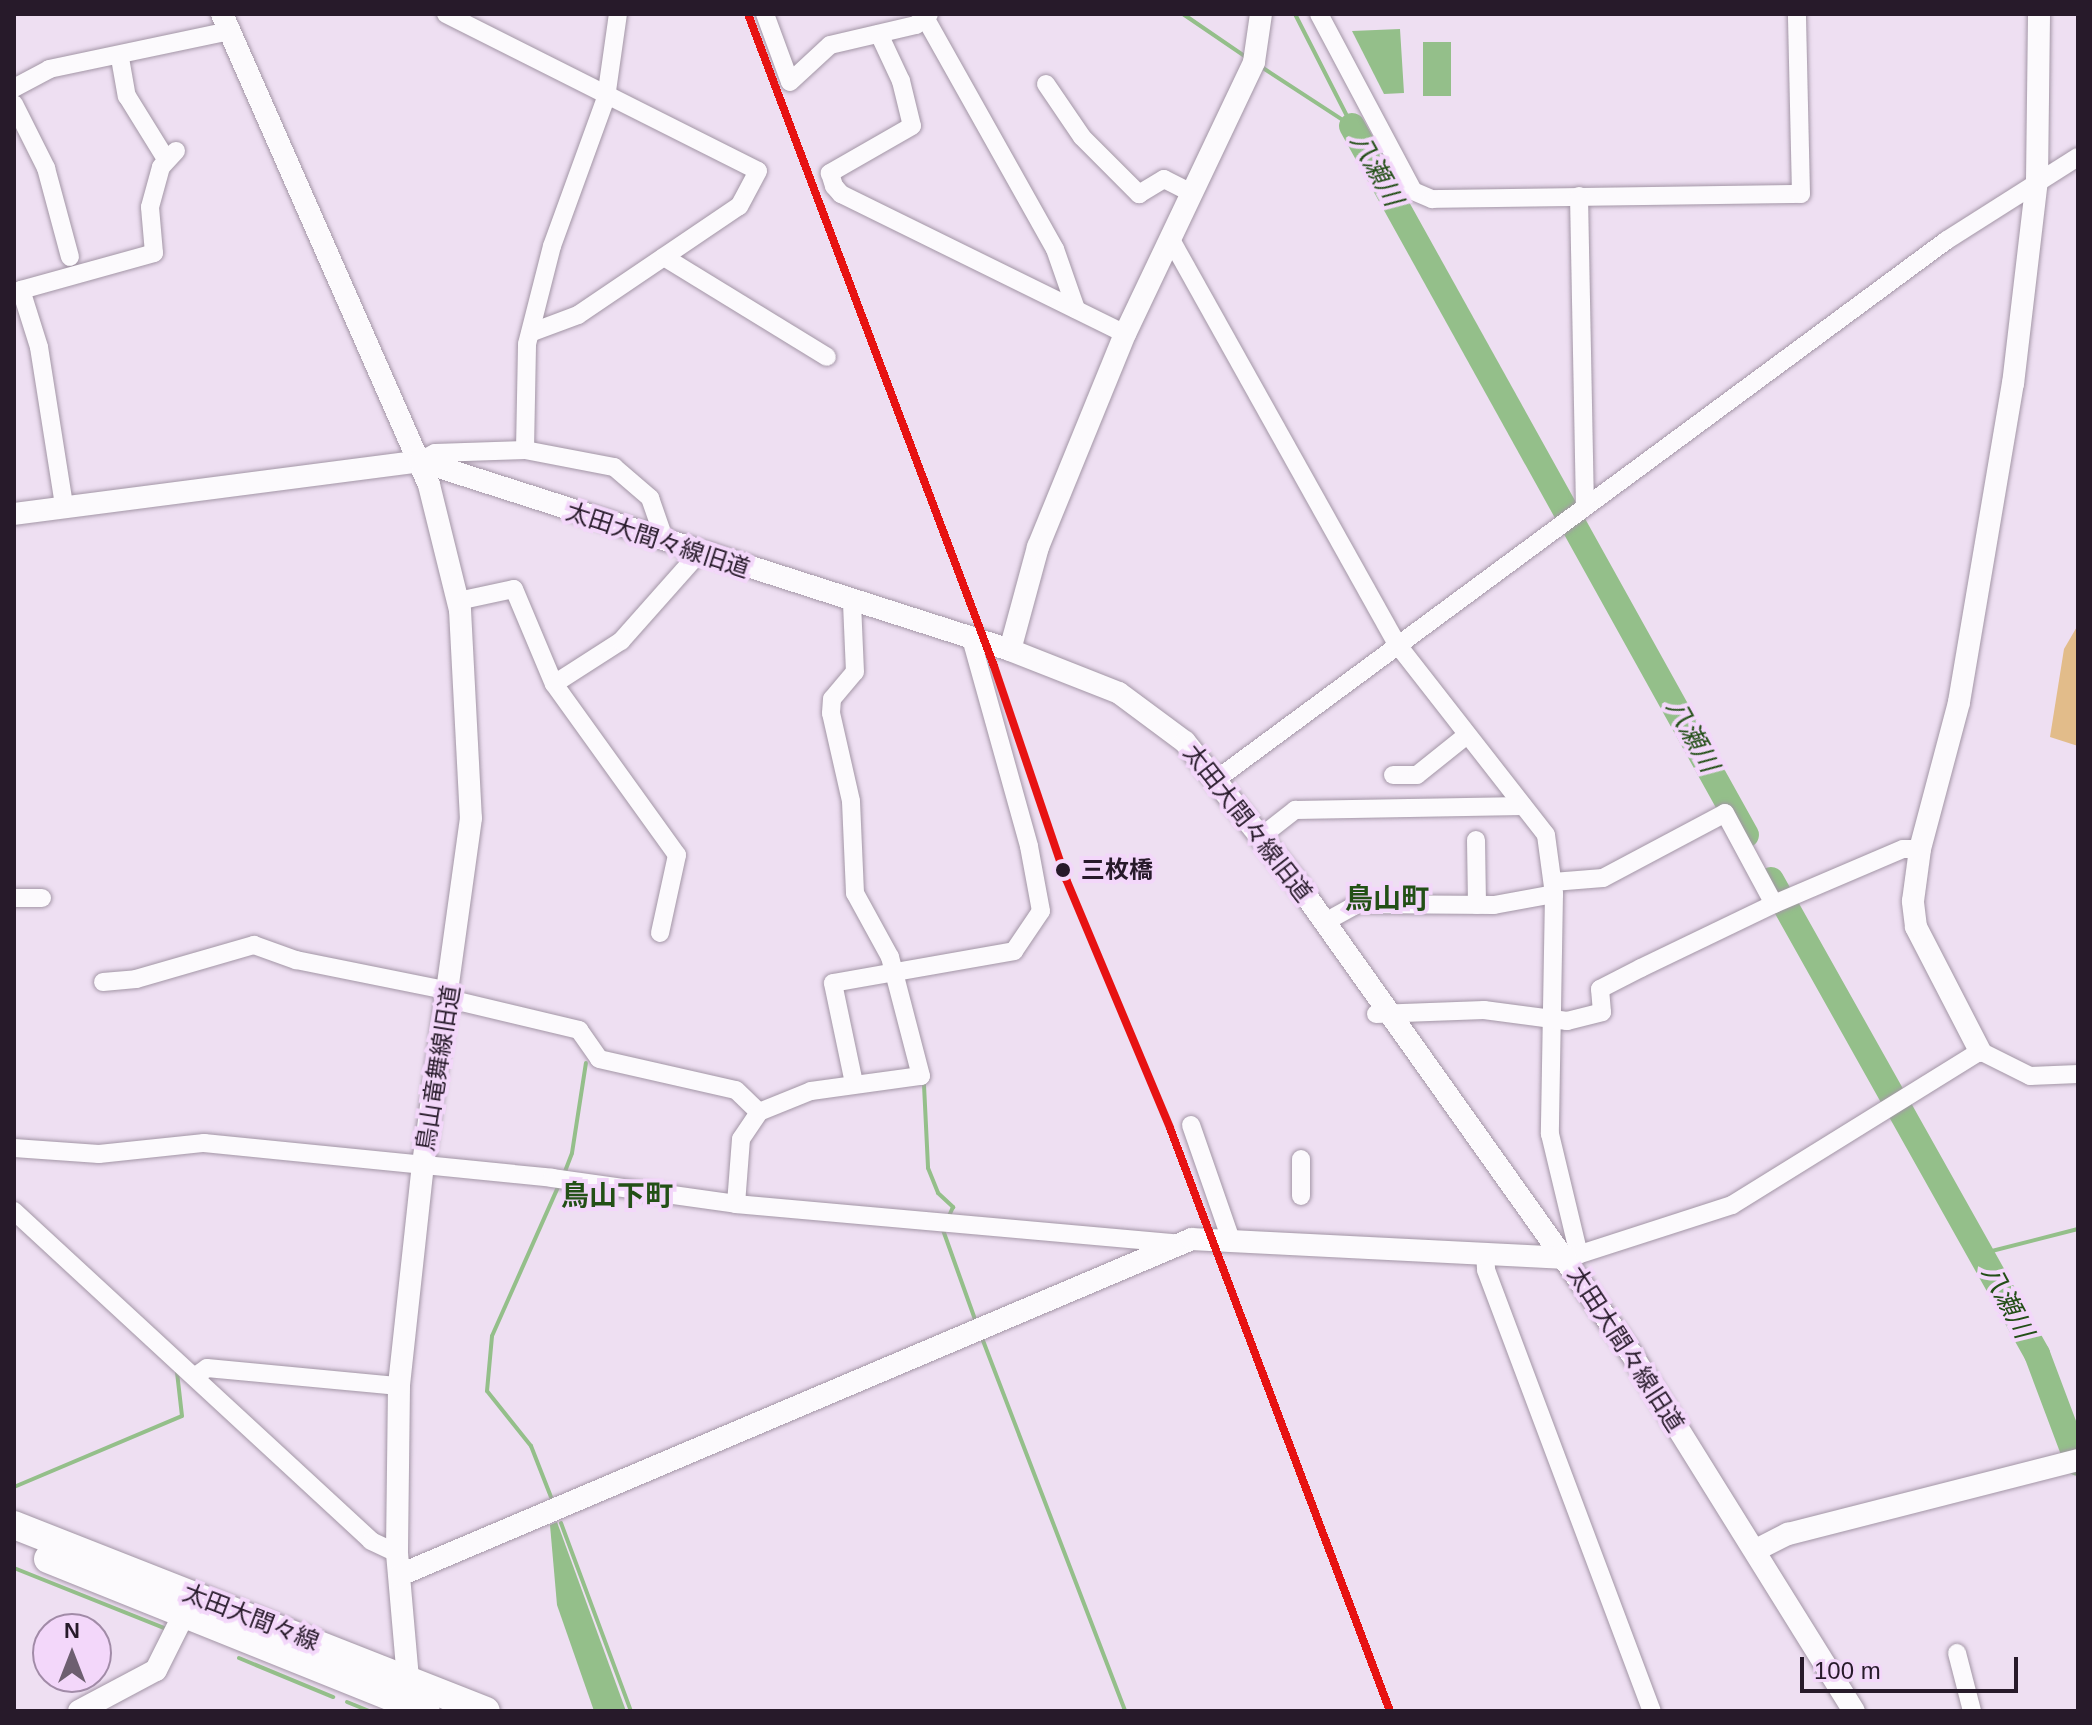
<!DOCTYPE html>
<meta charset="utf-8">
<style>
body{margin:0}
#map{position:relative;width:2092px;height:1725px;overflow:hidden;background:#eedff2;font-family:Helvetica,"Noto Sans JP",sans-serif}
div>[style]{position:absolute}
.forest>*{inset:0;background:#e2bc8a}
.water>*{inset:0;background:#94bf8a;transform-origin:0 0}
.stream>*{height:4px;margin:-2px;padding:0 2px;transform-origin:2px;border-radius:2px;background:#94bf8a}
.river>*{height:26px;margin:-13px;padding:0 13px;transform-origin:13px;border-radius:13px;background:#94bf8a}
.roads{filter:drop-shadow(0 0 2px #a396a6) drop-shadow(0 0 2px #a396a6)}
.minor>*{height:18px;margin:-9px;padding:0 9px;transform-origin:9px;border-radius:9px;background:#fcfafd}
.tertiary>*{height:22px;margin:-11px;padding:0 11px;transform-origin:11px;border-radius:11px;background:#fcfafd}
.primary>*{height:28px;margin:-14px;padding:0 14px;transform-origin:14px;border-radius:14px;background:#fcfafd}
.rail-1>*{height:8px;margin:-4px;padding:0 4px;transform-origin:4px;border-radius:4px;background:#e71212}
.dots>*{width:22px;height:22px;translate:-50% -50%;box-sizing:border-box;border:4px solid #f3d7fa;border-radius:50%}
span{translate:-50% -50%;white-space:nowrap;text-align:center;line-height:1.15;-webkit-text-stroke:8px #f3d7fa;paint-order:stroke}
.street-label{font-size:24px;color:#271a2a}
.stop-label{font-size:24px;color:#271a2a;font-weight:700}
.left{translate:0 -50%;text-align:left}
.water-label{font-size:26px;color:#224e16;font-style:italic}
.quarter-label{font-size:28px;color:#235016;font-weight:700}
.frame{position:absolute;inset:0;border:16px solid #271a2a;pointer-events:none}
.north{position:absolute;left:32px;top:1613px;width:80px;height:80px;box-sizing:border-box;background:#f3d7fa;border:2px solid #a18ba7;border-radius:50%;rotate:0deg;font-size:22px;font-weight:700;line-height:32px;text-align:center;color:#271a2a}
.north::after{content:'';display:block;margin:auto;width:28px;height:36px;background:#6d5f70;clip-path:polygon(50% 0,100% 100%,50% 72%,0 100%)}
.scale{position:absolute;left:1800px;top:1657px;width:218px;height:36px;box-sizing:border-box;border:4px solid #271a2a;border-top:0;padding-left:10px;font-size:24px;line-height:28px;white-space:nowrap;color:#271a2a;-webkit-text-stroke:6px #f3d7fa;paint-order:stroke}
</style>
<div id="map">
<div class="forest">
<div style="clip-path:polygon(2078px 625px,2078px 746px,2050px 737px,2064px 649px)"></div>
</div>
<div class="water">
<div style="clip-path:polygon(1400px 29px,1404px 93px,1384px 94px,1352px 31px)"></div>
<div style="left:1423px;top:42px;width:28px;height:54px"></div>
<div style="clip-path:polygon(557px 1522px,626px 1711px,594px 1711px,557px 1605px,550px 1525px)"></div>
</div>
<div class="stream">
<div style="left:1183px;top:14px;width:76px;rotate:34.3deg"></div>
<div style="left:1295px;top:14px;width:126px;rotate:63deg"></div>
<div style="left:1260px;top:66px;width:110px;rotate:33.1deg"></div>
<div style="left:924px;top:1085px;width:83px;rotate:87.2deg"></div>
<div style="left:928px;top:1168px;width:27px;rotate:68deg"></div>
<div style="left:938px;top:1193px;width:21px;rotate:43deg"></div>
<div style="left:953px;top:1207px;width:12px;rotate:114deg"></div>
<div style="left:564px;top:1174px;width:22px;rotate:-69deg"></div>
<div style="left:572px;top:1153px;width:91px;rotate:-81.2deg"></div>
<div style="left:943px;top:1230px;width:98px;rotate:70.3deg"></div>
<div style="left:1980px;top:1254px;width:101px;rotate:-14.3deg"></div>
<div style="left:982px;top:1338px;width:399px;rotate:69deg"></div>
<div style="left:14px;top:1487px;width:182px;rotate:-22.9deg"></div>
<div style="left:182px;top:1416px;width:44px;rotate:-96.5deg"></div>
<div style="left:551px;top:1497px;width:55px;rotate:-111.4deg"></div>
<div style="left:531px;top:1446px;width:70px;rotate:-128.7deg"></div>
<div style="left:487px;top:1391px;width:55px;rotate:-84.8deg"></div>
<div style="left:492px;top:1336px;width:165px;rotate:-66.1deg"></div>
<div style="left:561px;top:1523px;width:201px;rotate:69.6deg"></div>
<div style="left:14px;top:1568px;width:162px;rotate:21.8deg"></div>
<div style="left:239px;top:1658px;width:102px;rotate:22.5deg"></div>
<div style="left:347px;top:1702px;width:24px;rotate:22deg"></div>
</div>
<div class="river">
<div style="left:1352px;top:126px;width:811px;rotate:60.94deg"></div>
<div style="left:1771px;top:880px;width:544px;rotate:60.7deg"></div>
<div style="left:2037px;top:1354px;width:116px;rotate:69.4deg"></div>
</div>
<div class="roads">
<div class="minor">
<div style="left:446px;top:14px;width:349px;rotate:26.7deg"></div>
<div style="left:758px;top:171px;width:40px;rotate:118deg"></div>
<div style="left:739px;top:206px;width:194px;rotate:145.9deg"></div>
<div style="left:578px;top:315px;width:51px;rotate:159.4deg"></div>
<div style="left:765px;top:14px;width:72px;rotate:69.8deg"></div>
<div style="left:790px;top:82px;width:54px;rotate:-42.8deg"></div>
<div style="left:830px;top:45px;width:88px;rotate:-13.1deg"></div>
<div style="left:916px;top:25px;width:17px;rotate:-40deg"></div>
<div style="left:923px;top:14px;width:270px;rotate:60.7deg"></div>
<div style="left:1055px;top:249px;width:64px;rotate:70.7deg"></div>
<div style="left:1319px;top:14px;width:200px;rotate:62deg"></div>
<div style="left:1413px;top:191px;width:21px;rotate:23deg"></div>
<div style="left:1432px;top:199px;width:369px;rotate:-0.8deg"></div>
<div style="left:1801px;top:194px;width:180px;rotate:-91.3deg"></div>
<div style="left:879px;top:34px;width:52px;rotate:64.9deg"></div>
<div style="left:901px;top:81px;width:46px;rotate:76.3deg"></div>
<div style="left:912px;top:126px;width:95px;rotate:150.2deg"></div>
<div style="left:830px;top:173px;width:14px;rotate:73deg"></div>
<div style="left:834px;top:186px;width:11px;rotate:49deg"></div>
<div style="left:841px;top:194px;width:317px;rotate:26.2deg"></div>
<div style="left:120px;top:58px;width:39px;rotate:80deg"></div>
<div style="left:127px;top:96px;width:74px;rotate:58.2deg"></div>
<div style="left:1046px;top:84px;width:64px;rotate:55.8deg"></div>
<div style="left:1082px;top:137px;width:81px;rotate:45deg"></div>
<div style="left:1139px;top:194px;width:29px;rotate:-31deg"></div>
<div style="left:1164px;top:179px;width:31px;rotate:27deg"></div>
<div style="left:14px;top:88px;width:40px;rotate:-28deg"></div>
<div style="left:49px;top:69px;width:185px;rotate:-11.9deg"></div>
<div style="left:14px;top:104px;width:72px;rotate:63.4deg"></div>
<div style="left:46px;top:168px;width:92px;rotate:74.9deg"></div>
<div style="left:1579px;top:196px;width:309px;rotate:88.9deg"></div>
<div style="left:1170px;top:238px;width:465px;rotate:60.8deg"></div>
<div style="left:1397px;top:644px;width:242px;rotate:52deg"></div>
<div style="left:1546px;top:835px;width:60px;rotate:82.3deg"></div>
<div style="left:1554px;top:894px;width:240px;rotate:91deg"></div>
<div style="left:1550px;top:1134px;width:124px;rotate:76.5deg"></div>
<div style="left:664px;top:257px;width:191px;rotate:31.5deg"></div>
<div style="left:525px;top:450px;width:106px;rotate:-88.9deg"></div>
<div style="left:527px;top:344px;width:101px;rotate:-75.7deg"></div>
<div style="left:552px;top:246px;width:158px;rotate:-70deg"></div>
<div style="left:606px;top:98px;width:85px;rotate:-81.9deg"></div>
<div style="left:420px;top:461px;width:17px;rotate:-28deg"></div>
<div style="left:435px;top:453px;width:90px;rotate:-1.9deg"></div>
<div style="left:525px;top:450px;width:91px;rotate:10.8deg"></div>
<div style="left:614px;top:467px;width:48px;rotate:40.7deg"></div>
<div style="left:650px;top:498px;width:46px;rotate:70.8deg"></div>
<div style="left:64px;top:505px;width:160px;rotate:-99deg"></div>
<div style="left:39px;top:347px;width:60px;rotate:-107.5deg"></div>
<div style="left:21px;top:290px;width:138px;rotate:-15.5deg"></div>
<div style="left:154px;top:253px;width:46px;rotate:-95deg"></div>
<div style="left:150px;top:207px;width:41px;rotate:-74.6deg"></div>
<div style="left:161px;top:167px;width:22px;rotate:-47deg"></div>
<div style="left:458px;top:601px;width:57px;rotate:-12.1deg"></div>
<div style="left:514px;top:589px;width:103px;rotate:67.2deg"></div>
<div style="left:1393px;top:775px;width:24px"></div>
<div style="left:1417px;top:775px;width:64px;rotate:-38.7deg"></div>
<div style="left:1217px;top:779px;width:907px;rotate:-36.44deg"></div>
<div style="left:1947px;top:240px;width:155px;rotate:-32.4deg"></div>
<div style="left:1263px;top:835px;width:41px;rotate:-38deg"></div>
<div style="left:1295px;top:810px;width:228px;rotate:-1deg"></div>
<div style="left:1476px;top:840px;width:65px;rotate:89.1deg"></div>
<div style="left:1553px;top:882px;width:50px;rotate:-4.6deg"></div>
<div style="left:1603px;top:878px;width:138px;rotate:-28deg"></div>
<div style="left:1725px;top:813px;width:103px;rotate:61.7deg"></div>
<div style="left:14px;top:898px;width:28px"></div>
<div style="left:1325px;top:922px;width:37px;rotate:-29deg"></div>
<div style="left:1357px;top:904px;width:137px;rotate:0.4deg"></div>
<div style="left:1494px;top:905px;width:61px;rotate:-10.4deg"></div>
<div style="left:660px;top:933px;width:80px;rotate:-77.7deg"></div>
<div style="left:677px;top:855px;width:211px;rotate:-125.7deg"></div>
<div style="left:554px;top:684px;width:80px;rotate:-32.7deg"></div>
<div style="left:621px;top:641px;width:119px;rotate:-48.4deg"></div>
<div style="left:103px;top:982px;width:33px;rotate:-5deg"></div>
<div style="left:136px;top:979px;width:123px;rotate:-16.1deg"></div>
<div style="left:254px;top:945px;width:45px;rotate:19.7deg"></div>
<div style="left:296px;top:960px;width:157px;rotate:11.4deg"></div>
<div style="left:449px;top:999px;width:134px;rotate:13.4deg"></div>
<div style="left:579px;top:1030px;width:35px;rotate:55deg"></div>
<div style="left:599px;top:1059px;width:140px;rotate:12.8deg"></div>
<div style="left:736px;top:1090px;width:32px;rotate:44deg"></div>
<div style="left:1376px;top:1014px;width:108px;rotate:-2.1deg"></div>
<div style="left:1484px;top:1010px;width:84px;rotate:7.5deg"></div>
<div style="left:1567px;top:1021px;width:36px;rotate:-14deg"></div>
<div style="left:1602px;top:1012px;width:23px;rotate:-95deg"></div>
<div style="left:1600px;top:989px;width:46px;rotate:-27.1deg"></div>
<div style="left:1641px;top:968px;width:148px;rotate:-25.7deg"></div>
<div style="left:1774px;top:904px;width:140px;rotate:-23.1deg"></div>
<div style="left:1903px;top:849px;width:17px"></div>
<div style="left:854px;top:1083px;width:102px;rotate:-101.9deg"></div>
<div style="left:833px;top:983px;width:184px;rotate:-10deg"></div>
<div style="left:1014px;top:951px;width:48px;rotate:-56deg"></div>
<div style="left:1041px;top:911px;width:66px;rotate:-100.5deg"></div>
<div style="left:1029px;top:846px;width:216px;rotate:-105.6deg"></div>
<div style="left:1191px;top:1125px;width:122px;rotate:70.8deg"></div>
<div style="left:14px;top:1148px;width:85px;rotate:4deg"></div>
<div style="left:99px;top:1154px;width:106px;rotate:-6deg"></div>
<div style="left:204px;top:1143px;width:350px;rotate:5.7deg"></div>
<div style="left:552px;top:1178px;width:186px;rotate:8deg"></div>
<div style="left:736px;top:1204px;width:442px;rotate:5.1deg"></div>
<div style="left:1301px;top:1196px;width:37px;rotate:-90deg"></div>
<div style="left:736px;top:1204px;width:65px;rotate:-85.6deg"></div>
<div style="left:741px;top:1139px;width:32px;rotate:-56deg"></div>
<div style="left:759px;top:1112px;width:56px;rotate:-22deg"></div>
<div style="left:811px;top:1091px;width:111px;rotate:-7.8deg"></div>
<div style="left:921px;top:1076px;width:123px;rotate:-104.6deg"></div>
<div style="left:890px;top:957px;width:73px;rotate:-118.7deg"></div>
<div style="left:855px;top:893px;width:92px;rotate:-92.5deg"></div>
<div style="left:851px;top:801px;width:90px;rotate:-102.8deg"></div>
<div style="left:831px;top:713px;width:14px;rotate:-86deg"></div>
<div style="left:832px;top:699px;width:35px;rotate:-50deg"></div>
<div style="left:855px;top:672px;width:69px;rotate:-92.5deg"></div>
<div style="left:14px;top:1211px;width:486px;rotate:42.7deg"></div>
<div style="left:371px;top:1541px;width:29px;rotate:25deg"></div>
<div style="left:1485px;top:1254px;width:16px;rotate:86deg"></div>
<div style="left:1486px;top:1270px;width:471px;rotate:69.4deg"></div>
<div style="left:1568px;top:1258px;width:172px;rotate:-17.9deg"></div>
<div style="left:1732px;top:1205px;width:292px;rotate:-31.8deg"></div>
<div style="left:1980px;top:1051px;width:56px;rotate:26.6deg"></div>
<div style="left:2030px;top:1076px;width:48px;rotate:-2.4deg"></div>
<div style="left:197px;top:1375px;width:12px;rotate:-35deg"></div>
<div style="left:207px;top:1368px;width:193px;rotate:5.4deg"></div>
<div style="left:1957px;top:1653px;width:60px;rotate:75.5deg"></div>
</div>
<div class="tertiary">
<div style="left:222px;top:14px;width:514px;rotate:66.27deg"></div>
<div style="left:429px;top:485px;width:129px;rotate:76.1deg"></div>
<div style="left:460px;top:610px;width:208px;rotate:87deg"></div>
<div style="left:471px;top:818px;width:349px;rotate:97.9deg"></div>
<div style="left:423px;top:1164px;width:223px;rotate:96.2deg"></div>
<div style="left:399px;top:1386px;width:167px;rotate:90.7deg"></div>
<div style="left:397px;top:1553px;width:126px;rotate:85deg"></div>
<div style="left:14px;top:514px;width:409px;rotate:-7.4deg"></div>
<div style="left:420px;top:461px;width:620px;rotate:17.76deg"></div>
<div style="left:1010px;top:650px;width:117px;rotate:21.5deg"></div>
<div style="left:1119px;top:693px;width:82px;rotate:36.6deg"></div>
<div style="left:1185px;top:742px;width:180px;rotate:51.5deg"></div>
<div style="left:1297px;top:883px;width:577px;rotate:54.6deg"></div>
<div style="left:1631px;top:1353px;width:422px;rotate:58.1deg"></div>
<div style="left:1010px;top:650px;width:107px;rotate:-74.8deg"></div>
<div style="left:1038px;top:547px;width:230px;rotate:-67.8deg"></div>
<div style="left:1125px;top:334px;width:301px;rotate:-64.6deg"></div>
<div style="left:1254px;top:62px;width:49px;rotate:-81.7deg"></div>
<div style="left:1980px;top:1051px;width:140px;rotate:-117.3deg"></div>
<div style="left:1916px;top:927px;width:26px;rotate:-97deg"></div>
<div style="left:1913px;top:901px;width:52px;rotate:-82.3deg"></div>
<div style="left:1920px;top:849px;width:152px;rotate:-75.1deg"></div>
<div style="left:1959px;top:702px;width:323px;rotate:-80.4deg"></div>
<div style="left:2013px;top:384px;width:205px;rotate:-83.3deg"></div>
<div style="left:2037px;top:180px;width:166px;rotate:-89.3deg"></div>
<div style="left:1756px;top:1550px;width:36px;rotate:-27deg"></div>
<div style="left:1788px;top:1534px;width:299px;rotate:-14.3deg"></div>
<div style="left:400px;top:1575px;width:860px;rotate:-22.99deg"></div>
<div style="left:1192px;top:1239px;width:374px;rotate:2.9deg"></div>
<div style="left:79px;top:1711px;width:87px;rotate:-28deg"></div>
<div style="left:156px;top:1670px;width:63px;rotate:-63.4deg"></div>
</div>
<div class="primary">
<div style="left:14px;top:1525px;width:507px;rotate:21.51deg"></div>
<div style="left:48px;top:1559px;width:407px;rotate:21.9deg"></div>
</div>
</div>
<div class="rail-1">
<div style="left:748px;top:14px;width:697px;rotate:69.33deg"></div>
<div style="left:994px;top:666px;width:225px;rotate:71.3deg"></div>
<div style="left:1066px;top:879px;width:270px;rotate:67.3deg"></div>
<div style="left:1170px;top:1128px;width:623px;rotate:69.33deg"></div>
</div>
<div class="dots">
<div style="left:1063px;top:870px;background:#271a2a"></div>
</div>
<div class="street-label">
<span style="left:658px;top:540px;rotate:18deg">太田大間々線旧道</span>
<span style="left:1248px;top:823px;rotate:52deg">太田大間々線旧道</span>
<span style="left:438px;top:1068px;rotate:-81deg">鳥山竜舞線旧道</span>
<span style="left:1626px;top:1349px;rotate:57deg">太田大間々線旧道</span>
<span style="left:251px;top:1617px;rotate:21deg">太田大間々線</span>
</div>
<div class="stop-label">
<span class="left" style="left:1081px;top:870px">三枚橋</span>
</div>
<div class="water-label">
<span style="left:1376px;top:170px;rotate:61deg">八瀬川</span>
<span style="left:1692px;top:736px;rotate:61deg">八瀬川</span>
<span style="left:2007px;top:1302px;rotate:62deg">八瀬川</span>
</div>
<div class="quarter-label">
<span style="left:1387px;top:899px">鳥山町</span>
<span style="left:617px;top:1196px">鳥山下町</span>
</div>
<div class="frame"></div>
<div class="north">N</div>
<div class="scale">100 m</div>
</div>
